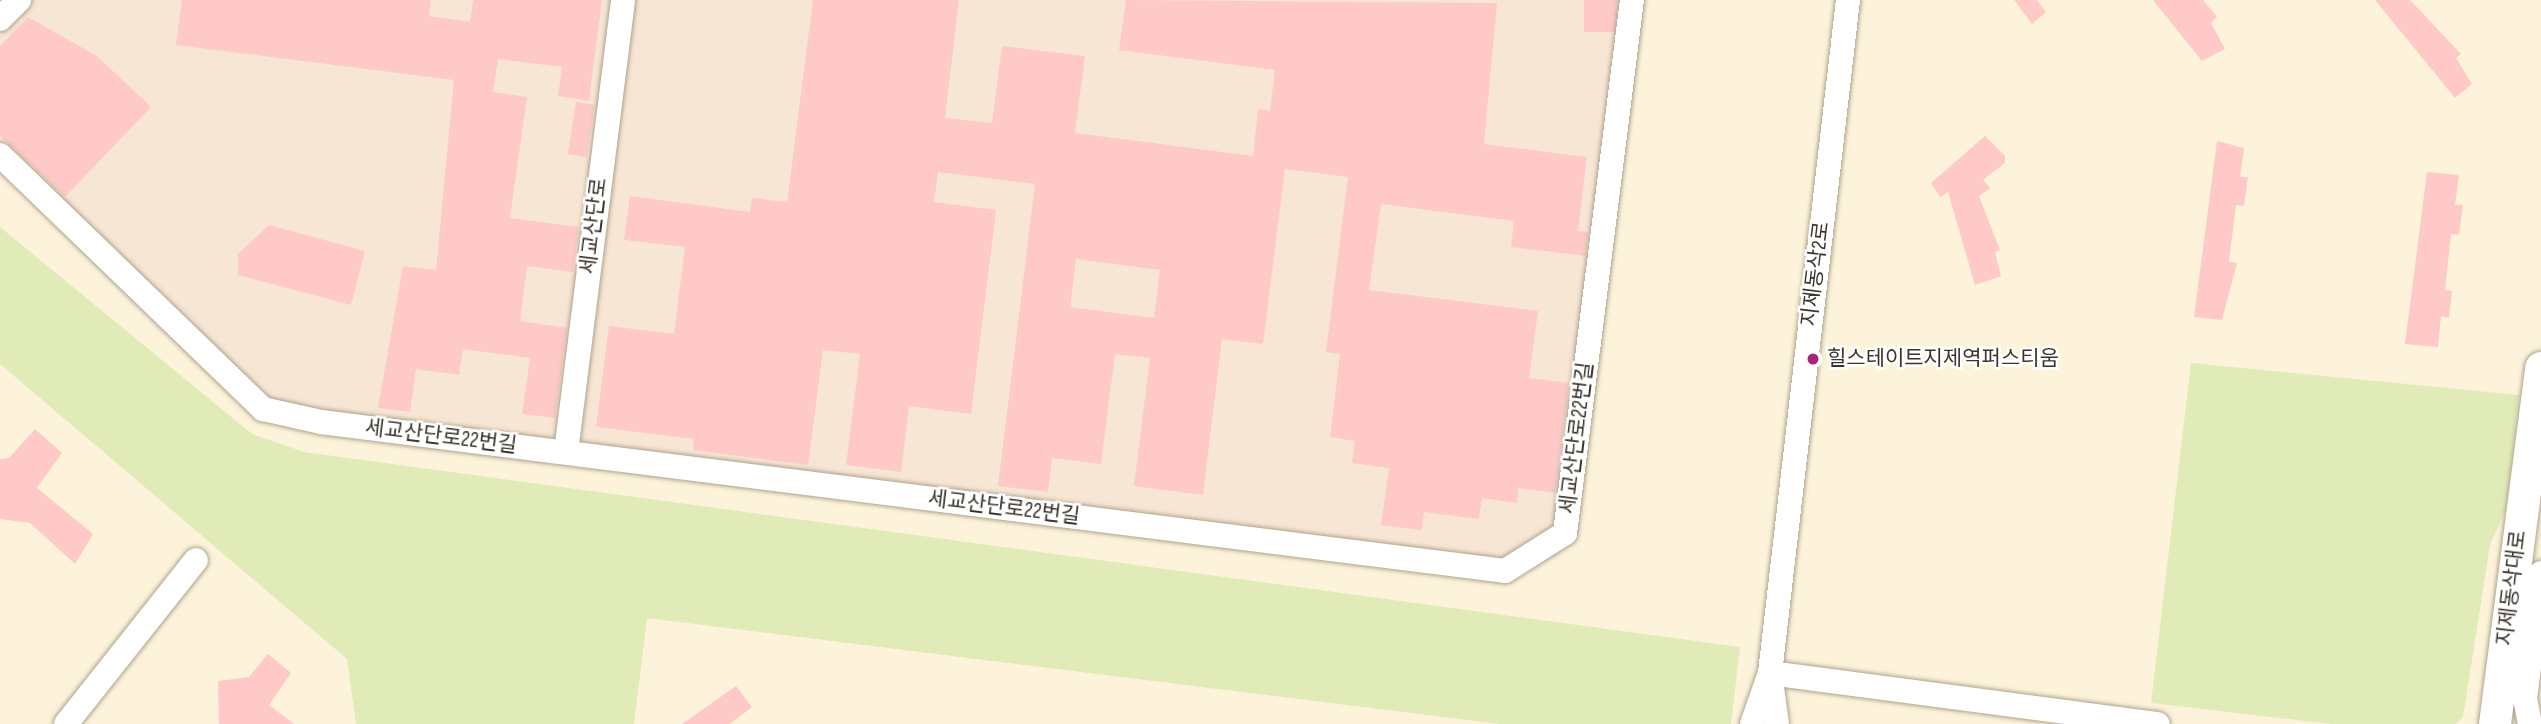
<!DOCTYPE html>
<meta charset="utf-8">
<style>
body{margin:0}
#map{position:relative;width:2541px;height:724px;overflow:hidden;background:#fdf3da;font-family:"Sofia Sans Condensed","Noto Sans KR",sans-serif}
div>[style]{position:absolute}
.industrial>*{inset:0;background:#f8e6d5}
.green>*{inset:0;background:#e0ebb7}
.building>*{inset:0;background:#fec9c7;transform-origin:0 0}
.roads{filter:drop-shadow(0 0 2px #aea48e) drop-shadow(0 0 2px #aea48e)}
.minor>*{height:24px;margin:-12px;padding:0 12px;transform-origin:12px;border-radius:12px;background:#fff}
.major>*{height:32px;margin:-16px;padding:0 16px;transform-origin:16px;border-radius:16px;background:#fff}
.dots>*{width:19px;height:19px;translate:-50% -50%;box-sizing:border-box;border:4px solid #fff;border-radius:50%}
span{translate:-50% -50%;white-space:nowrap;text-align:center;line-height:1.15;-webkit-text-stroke:5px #fff;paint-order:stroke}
.street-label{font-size:21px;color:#39352c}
.poi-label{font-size:21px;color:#39352c}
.left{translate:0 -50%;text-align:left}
</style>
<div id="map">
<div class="industrial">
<div style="clip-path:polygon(0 0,1640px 0,1576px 526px,1560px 554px,1515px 577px,319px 430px,227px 386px,0 172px)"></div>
</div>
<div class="green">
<div style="clip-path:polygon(0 227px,252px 434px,304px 452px,1740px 647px,1731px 724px,1499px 724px,647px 618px,634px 724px,356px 724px,347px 659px,0 364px)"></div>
<div style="clip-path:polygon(2191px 363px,2519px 395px,2506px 509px,2490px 545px,2463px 717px,2456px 724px,2332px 724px,2151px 703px)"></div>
</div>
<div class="building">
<div style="clip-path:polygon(182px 0,431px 0,429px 16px,470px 22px,473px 0,602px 0,589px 101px,558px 96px,562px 67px,498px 59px,493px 92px,527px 97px,510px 218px,579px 227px,573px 272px,527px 266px,520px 321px,567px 328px,555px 418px,522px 414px,530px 358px,463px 349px,459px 375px,416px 369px,410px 412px,378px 408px,403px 266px,436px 270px,454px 80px,176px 45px)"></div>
<div style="clip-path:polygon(evenodd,813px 0,959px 0,945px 118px,992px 123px,1002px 46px,1085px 56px,1075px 133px,1253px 156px,1258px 109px,1270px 111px,1275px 70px,1119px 50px,1126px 0,1497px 3px,1484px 144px,1587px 157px,1578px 231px,1588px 232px,1585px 256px,1511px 247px,1514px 221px,1381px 204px,1369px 290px,1538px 311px,1529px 378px,1569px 383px,1555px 493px,1518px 488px,1517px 503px,1482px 498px,1479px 519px,1424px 512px,1422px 530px,1381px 525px,1389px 468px,1352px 463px,1355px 441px,1330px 437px,1340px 354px,1326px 352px,1348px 177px,1285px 169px,1263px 344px,1222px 339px,1203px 495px,1134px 486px,1150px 358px,1115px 354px,1101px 464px,1052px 458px,1048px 492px,998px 486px,1035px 184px,938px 172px,934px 202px,996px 210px,971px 414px,909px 406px,901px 472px,846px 465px,860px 354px,823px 350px,808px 465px,693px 450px,694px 439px,596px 427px,609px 326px,674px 334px,685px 247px,624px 240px,630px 196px,750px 212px,752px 198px,787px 202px,813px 0,1076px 259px,1160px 270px,1154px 318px,1070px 307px,1076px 259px)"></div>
<div style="left:1584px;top:0;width:33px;height:32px"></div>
<div style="clip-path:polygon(2014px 0,2037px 0,2046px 12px,2032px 24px)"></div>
<div style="clip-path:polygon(2153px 0,2203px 0,2217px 17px,2211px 23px,2225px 49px,2202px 61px)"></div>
<div style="clip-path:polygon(2375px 0,2410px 0,2461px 54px,2456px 58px,2472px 84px,2455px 98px)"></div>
<div style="clip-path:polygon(28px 17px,97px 56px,151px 107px,65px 197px,0 136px,0 46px)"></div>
<div style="left:576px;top:102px;width:19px;height:53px;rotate:9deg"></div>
<div style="clip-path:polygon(1985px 136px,2005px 156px,2005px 163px,1983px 180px,1990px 188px,1979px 196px,2000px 250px,1995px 252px,2001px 276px,1975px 285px,1948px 192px,1940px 197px,1931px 183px)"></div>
<div style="clip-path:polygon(2217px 141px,2244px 148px,2240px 177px,2248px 177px,2244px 206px,2236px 205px,2229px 262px,2237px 263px,2222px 320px,2194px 317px)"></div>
<div style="clip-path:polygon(2427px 172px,2459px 175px,2455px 205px,2463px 205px,2459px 235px,2451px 234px,2445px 290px,2452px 291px,2449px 318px,2441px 316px,2438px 347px,2405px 344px)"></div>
<div style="clip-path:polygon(269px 225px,365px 251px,351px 305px,238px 275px,238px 254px)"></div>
<div style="clip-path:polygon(35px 429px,62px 453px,37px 488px,93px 534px,75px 564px,30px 523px,0 519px,0 459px,9px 458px)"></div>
<div style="clip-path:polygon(268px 654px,291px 673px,269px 705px,294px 724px,219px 724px,218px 681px,249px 677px)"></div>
<div style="clip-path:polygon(736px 686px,752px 707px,730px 724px,682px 724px)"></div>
</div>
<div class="roads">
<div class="minor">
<div style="left:1848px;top:0;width:678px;rotate:96.61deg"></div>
<div style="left:1770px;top:673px;width:391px;rotate:7.5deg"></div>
<div style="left:0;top:19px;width:27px;rotate:-45deg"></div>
<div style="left:0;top:155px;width:366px;rotate:44deg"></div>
<div style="left:263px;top:409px;width:59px;rotate:12.6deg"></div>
<div style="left:321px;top:422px;width:1193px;rotate:7.17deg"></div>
<div style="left:1505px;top:571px;width:71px;rotate:-32.3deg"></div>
<div style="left:1565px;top:533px;width:537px;rotate:-82.84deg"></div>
<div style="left:566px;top:452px;width:456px;rotate:-82.8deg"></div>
<div style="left:66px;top:724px;width:209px;rotate:-51.6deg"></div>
<div style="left:1752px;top:724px;width:54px;rotate:-70.6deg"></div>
<div style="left:1770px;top:673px;width:51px;rotate:82.2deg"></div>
<div style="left:2530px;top:724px;width:25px;rotate:-101deg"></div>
<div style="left:2525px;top:699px;width:127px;rotate:-82.8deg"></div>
</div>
<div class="major">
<div style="left:2495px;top:724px;width:359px;rotate:-82.6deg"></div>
</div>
</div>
<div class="dots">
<div style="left:1813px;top:359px;background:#a72776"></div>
</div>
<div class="street-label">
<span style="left:594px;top:226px;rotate:-83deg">세교산단로</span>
<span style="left:1816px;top:274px;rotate:-83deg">지제동삭2로</span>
<span style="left:441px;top:437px;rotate:7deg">세교산단로22번길</span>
<span style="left:1577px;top:438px;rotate:-83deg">세교산단로22번길</span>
<span style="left:1004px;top:508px;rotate:7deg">세교산단로22번길</span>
<span style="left:2512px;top:588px;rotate:-83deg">지제동삭대로</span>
</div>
<div class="poi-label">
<span class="left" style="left:1827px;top:359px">힐스테이트지제역퍼스티움</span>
</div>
</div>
